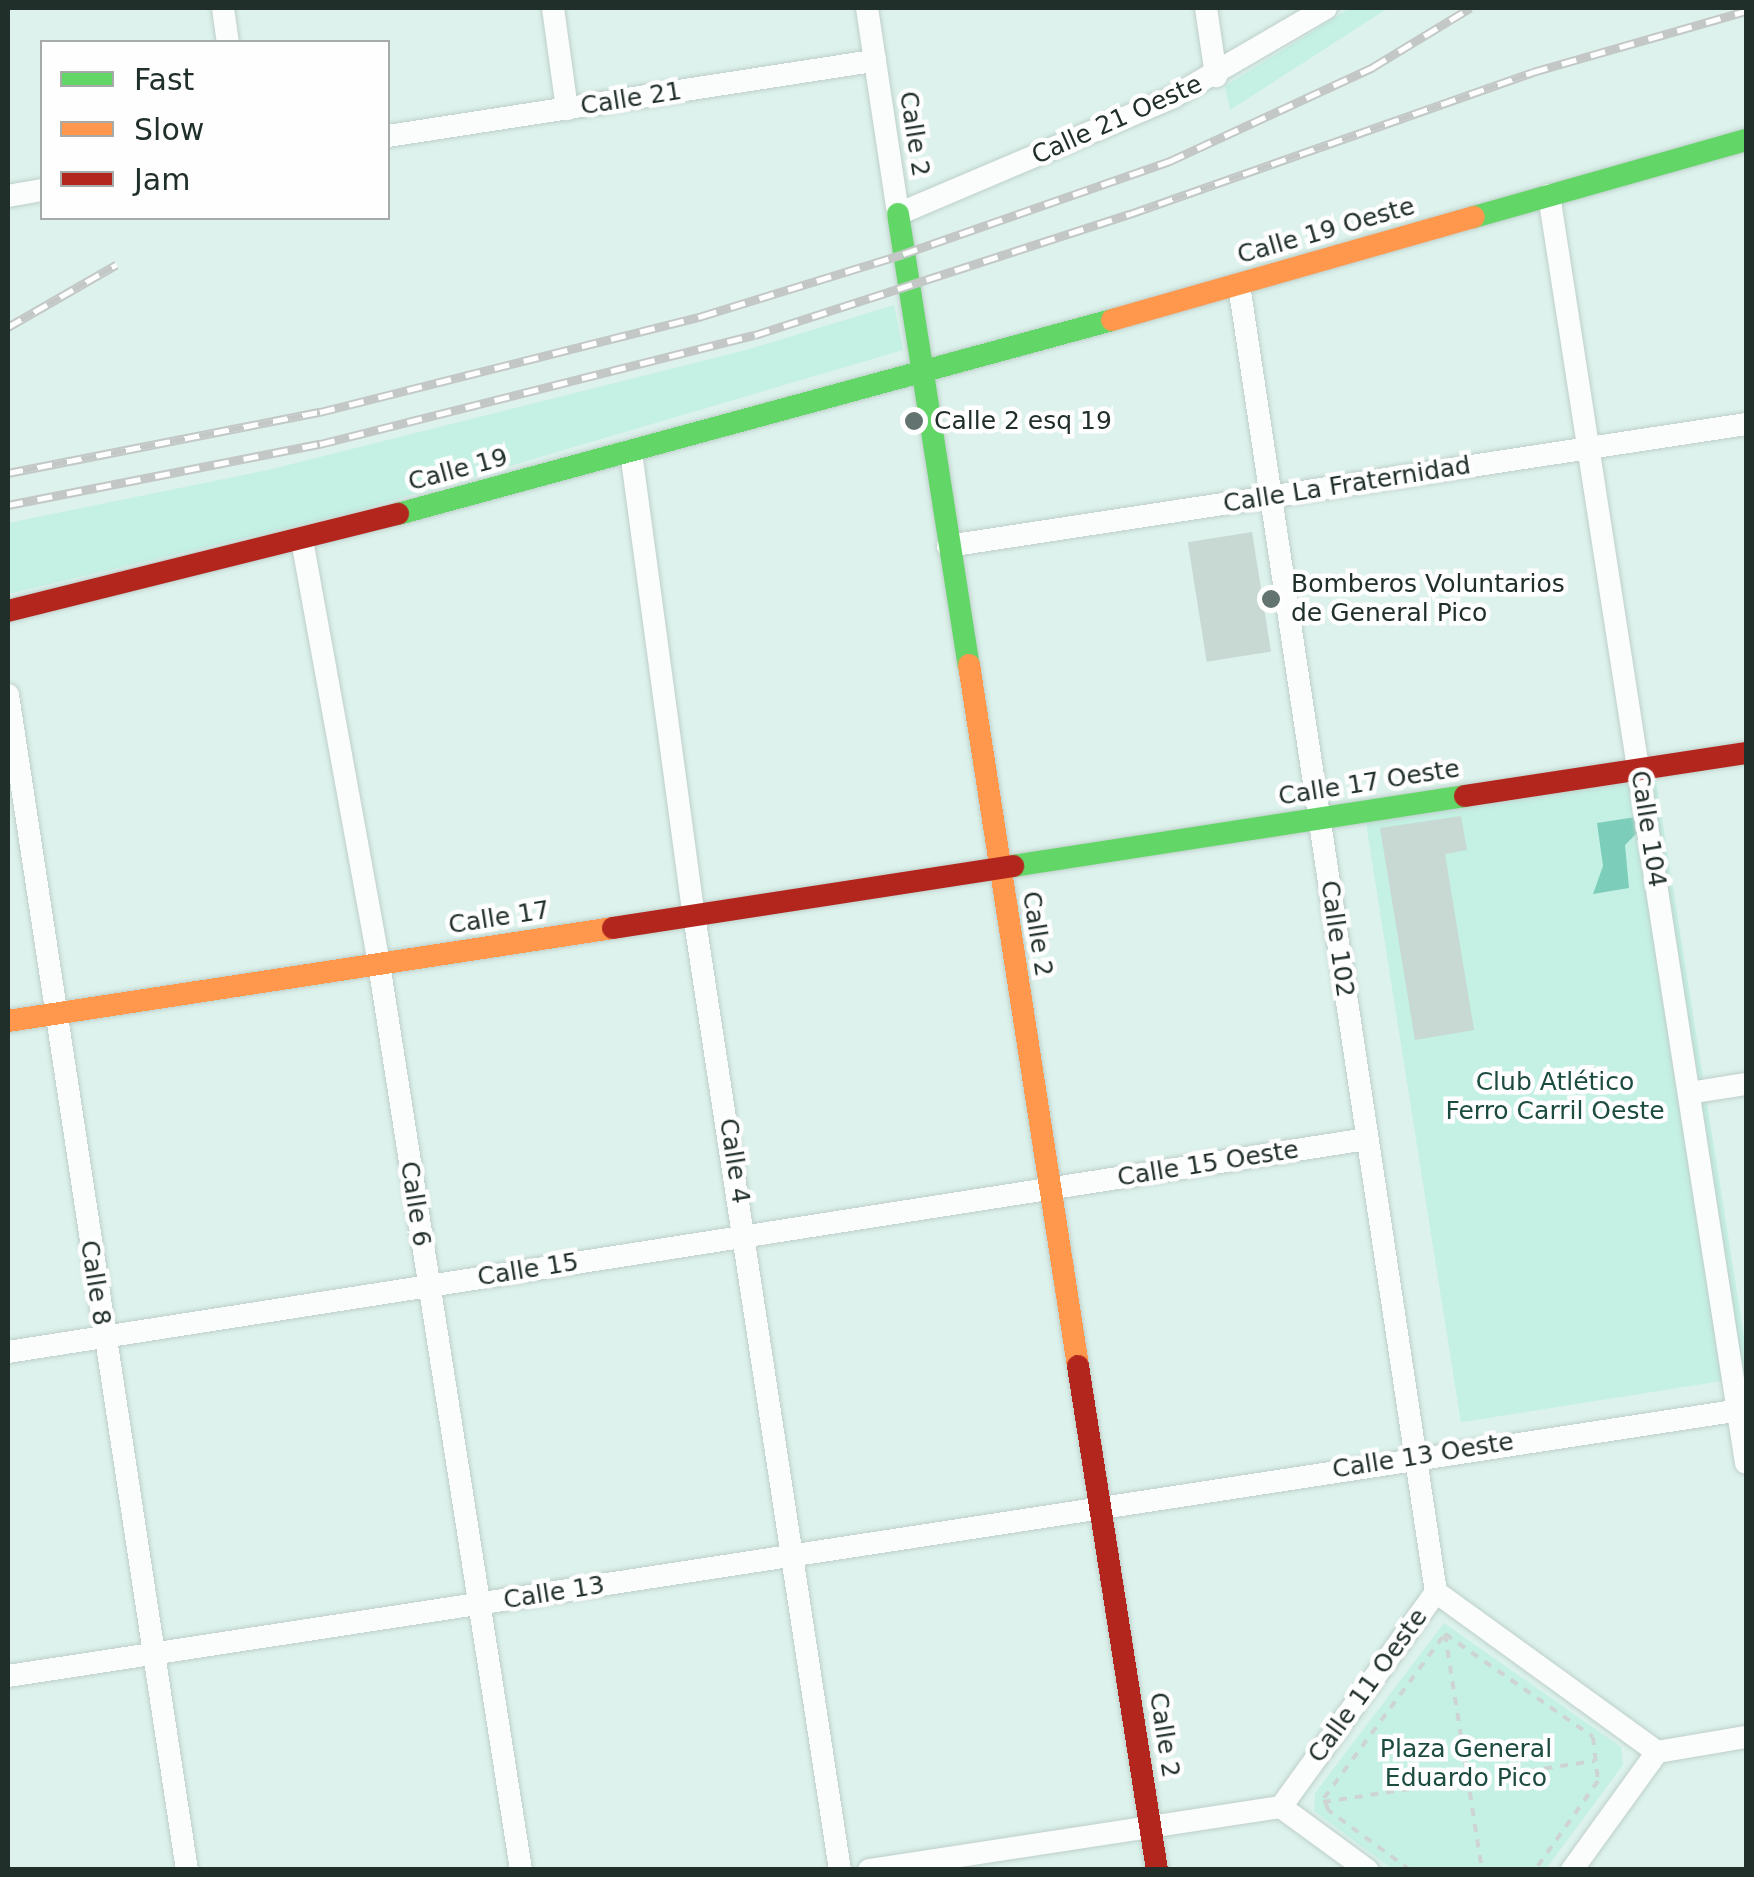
<!DOCTYPE html>
<meta charset="utf-8">
<style>
body{margin:0}
#map{position:relative;width:1754px;height:1877px;overflow:hidden;background:#ddf2ec;font-family:"DejaVu Sans",sans-serif}
div>[style]{position:absolute}
.green>*{inset:0;background:#c5f0e4;transform-origin:0 0}
.water>*{inset:0;background:#7cceba}
.building>*{inset:0;background:#c8d8d3;transform-origin:0 0}
.path>*{height:4px;margin-top:-2px;transform-origin:0;background:repeating-linear-gradient(90deg,#ced4d2 0 8px,transparent 0 16px)}
.roads{filter:drop-shadow(0 0 2px #becfca) drop-shadow(0 0 2px #becfca)}
.street>*{height:22px;margin:-11px;padding:0 11px;transform-origin:11px;border-radius:11px;background:#fafdfc}
.fast>*{height:22px;margin:-11px;padding:0 11px;transform-origin:11px;border-radius:11px;background:#63d668}
.slow>*{height:22px;margin:-11px;padding:0 11px;transform-origin:11px;border-radius:11px;background:#ff974d}
.jam>*{height:22px;margin:-11px;padding:0 11px;transform-origin:11px;border-radius:11px;background:#b3261e}
.rail>*{height:9px;margin-top:-4.5px;transform-origin:0;background:repeating-linear-gradient(90deg,#fefefe 0 15px,#c3c8c6 0 30px);box-sizing:border-box;border-block:2px solid #c3c8c6}
.dots>*{width:28px;height:28px;translate:-50% -50%;box-sizing:border-box;border:5px solid #fefefe;border-radius:50%}
span{translate:-50% -50%;white-space:nowrap;text-align:center;line-height:1.15;-webkit-text-stroke:9px #fefefe;paint-order:stroke}
.street-label{font-size:25px;color:#212f2b}
.poi-label{font-size:25px;color:#212f2b}
.left{translate:0 -50%;text-align:left}
.park-label{font-size:25px;color:#1c4b40}
.frame{position:absolute;inset:0;border:10px solid #212f2b;pointer-events:none}
.legend{position:absolute;left:40px;top:40px;width:350px;height:180px;box-sizing:border-box;background:#fefefe;border:2px solid #a6abaa;margin:0;padding:12px 18px;list-style:none;font-size:30px;color:#212f2b}
.legend li{display:flex;align-items:center;gap:20px;height:50px}
.legend b{width:50px;border:2px solid #a6abaa}
</style>
<div id="map">
<div class="green">
<div style="clip-path:polygon(1350px 8px,1388px 8px,1230px 110px,1225px 86px)"></div>
<div style="clip-path:polygon(894px 305px,903px 350px,350px 513px,8px 594px,8px 523px,268px 470px,746px 350px)"></div>
<div style="left:1655px;top:775px;width:609px;height:293px;rotate:81deg"></div>
<div style="clip-path:polygon(1444px 1623px,1621px 1747px,1623px 1765px,1546px 1869px,1392px 1869px,1314px 1811px,1315px 1793px)"></div>
</div>
<div class="water">
<div style="clip-path:polygon(1636px 817px,1637px 833px,1625px 845px,1629px 888px,1593px 894px,1603px 866px,1597px 823px)"></div>
</div>
<div class="building">
<div style="left:1252px;top:532px;width:121px;height:65px;rotate:81deg"></div>
<div style="clip-path:polygon(1461px 816px,1467px 850px,1445px 854px,1474px 1030px,1415px 1040px,1380px 828px)"></div>
</div>
<div class="path">
<div style="left:1445px;top:1634px;width:239px;rotate:81.1deg"></div>
<div style="left:1323px;top:1802px;width:275px;rotate:-8.6deg"></div>
<div style="left:1410px;top:1870px;width:102px;rotate:-143.8deg"></div>
<div style="left:1328px;top:1810px;width:13px;rotate:-108deg"></div>
<div style="left:1324px;top:1798px;width:204px;rotate:-53.6deg"></div>
<div style="left:1445px;top:1634px;width:180px;rotate:34.8deg"></div>
<div style="left:1593px;top:1737px;width:44px;rotate:83.5deg"></div>
<div style="left:1598px;top:1781px;width:109px;rotate:125.3deg"></div>
</div>
<div class="roads">
<div class="street">
<div style="left:223px;top:8px;width:34px;rotate:82deg"></div>
<div style="left:553px;top:8px;width:102px;rotate:82.1deg"></div>
<div style="left:867px;top:8px;width:208px;rotate:81.4deg"></div>
<div style="left:898px;top:214px;width:299px;rotate:-23deg"></div>
<div style="left:1173px;top:97px;width:177px;rotate:-30.2deg"></div>
<div style="left:1206px;top:8px;width:69px;rotate:81.6deg"></div>
<div style="left:388px;top:136px;width:493px;rotate:-8.8deg"></div>
<div style="left:1549px;top:195px;width:1283px;rotate:81.17deg"></div>
<div style="left:8px;top:196px;width:35px;rotate:-10deg"></div>
<div style="left:1239px;top:285px;width:1322px;rotate:81.43deg"></div>
<div style="left:631px;top:452px;width:467px;rotate:82.3deg"></div>
<div style="left:694px;top:915px;width:966px;rotate:81.31deg"></div>
<div style="left:302px;top:540px;width:431px;rotate:79.7deg"></div>
<div style="left:379px;top:964px;width:917px;rotate:81.09deg"></div>
<div style="left:948px;top:546px;width:807px;rotate:-8.69deg"></div>
<div style="left:8px;top:695px;width:1189px;rotate:81.34deg"></div>
<div style="left:1689px;top:1093px;width:58px;rotate:-9deg"></div>
<div style="left:8px;top:1352px;width:1376px;rotate:-8.91deg"></div>
<div style="left:1436px;top:1592px;width:273px;rotate:35.9deg"></div>
<div style="left:8px;top:1676px;width:1758px;rotate:-8.73deg"></div>
<div style="left:1281px;top:1807px;width:265px;rotate:-54.2deg"></div>
<div style="left:869px;top:1870px;width:417px;rotate:-8.7deg"></div>
<div style="left:1281px;top:1807px;width:107px;rotate:36.2deg"></div>
<div style="left:1572px;top:1870px;width:145px;rotate:-54.2deg"></div>
<div style="left:1657px;top:1752px;width:90px;rotate:-9.6deg"></div>
</div>
<div class="fast">
<div style="left:898px;top:214px;width:457px;rotate:81.1deg"></div>
<div style="left:1474px;top:217px;width:283px;rotate:-15.8deg"></div>
<div style="left:398px;top:514px;width:740px;rotate:-15.2deg"></div>
<div style="left:1013px;top:866px;width:457px;rotate:-8.8deg"></div>
</div>
<div class="slow">
<div style="left:1112px;top:320px;width:376px;rotate:-15.9deg"></div>
<div style="left:969px;top:665px;width:709px;rotate:81.16deg"></div>
<div style="left:8px;top:1021px;width:612px;rotate:-8.74deg"></div>
</div>
<div class="jam">
<div style="left:8px;top:611px;width:402px;rotate:-14deg"></div>
<div style="left:1465px;top:796px;width:284px;rotate:-8.7deg"></div>
<div style="left:613px;top:928px;width:405px;rotate:-8.8deg"></div>
<div style="left:1078px;top:1366px;width:510px;rotate:81.09deg"></div>
</div>
</div>
<div class="rail">
<div style="left:8px;top:327px;width:125px;rotate:-29.9deg"></div>
<div style="left:8px;top:473px;width:318px;rotate:-11.1deg"></div>
<div style="left:320px;top:412px;width:394px;rotate:-14.1deg"></div>
<div style="left:702px;top:316px;width:210px;rotate:-17.1deg"></div>
<div style="left:903px;top:254px;width:283px;rotate:-19.2deg"></div>
<div style="left:1170px;top:161px;width:224px;rotate:-24.8deg"></div>
<div style="left:1373px;top:67px;width:114px;rotate:-31.3deg"></div>
<div style="left:8px;top:505px;width:318px;rotate:-11.1deg"></div>
<div style="left:320px;top:444px;width:448px;rotate:-14.1deg"></div>
<div style="left:755px;top:335px;width:394px;rotate:-17.9deg"></div>
<div style="left:1130px;top:214px;width:427px;rotate:-19.4deg"></div>
<div style="left:1533px;top:72px;width:222px;rotate:-16deg"></div>
</div>
<div class="dots">
<div style="left:914px;top:421px;background:#63736f"></div>
<div style="left:1271px;top:599px;background:#63736f"></div>
</div>
<div class="street-label">
<span style="left:631px;top:99px;rotate:-9deg">Calle 21</span>
<span style="left:1117px;top:120px;rotate:-24deg">Calle 21 Oeste</span>
<span style="left:914px;top:134px;rotate:81deg">Calle 2</span>
<span style="left:1326px;top:231px;rotate:-16deg">Calle 19 Oeste</span>
<span style="left:458px;top:470px;rotate:-15deg">Calle 19</span>
<span style="left:1347px;top:485px;rotate:-9deg">Calle La Fraternidad</span>
<span style="left:1369px;top:783px;rotate:-9deg">Calle 17 Oeste</span>
<span style="left:1648px;top:829px;rotate:81deg">Calle 104</span>
<span style="left:499px;top:918px;rotate:-9deg">Calle 17</span>
<span style="left:1037px;top:934px;rotate:81deg">Calle 2</span>
<span style="left:1337px;top:939px;rotate:82deg">Calle 102</span>
<span style="left:734px;top:1161px;rotate:81deg">Calle 4</span>
<span style="left:1208px;top:1164px;rotate:-9deg">Calle 15 Oeste</span>
<span style="left:415px;top:1204px;rotate:81deg">Calle 6</span>
<span style="left:528px;top:1270px;rotate:-9deg">Calle 15</span>
<span style="left:95px;top:1283px;rotate:81deg">Calle 8</span>
<span style="left:1423px;top:1456px;rotate:-9deg">Calle 13 Oeste</span>
<span style="left:554px;top:1593px;rotate:-9deg">Calle 13</span>
<span style="left:1368px;top:1686px;rotate:-54deg">Calle 11 Oeste</span>
<span style="left:1164px;top:1735px;rotate:81deg">Calle 2</span>
</div>
<div class="poi-label">
<span class="left" style="left:934px;top:421px">Calle 2 esq 19</span>
<span class="left" style="left:1291px;top:599px">Bomberos Voluntarios<br>de General Pico</span>
</div>
<div class="park-label">
<span style="left:1555px;top:1097px">Club Atlético<br>Ferro Carril Oeste</span>
<span style="left:1466px;top:1764px">Plaza General<br>Eduardo Pico</span>
</div>
<div class="frame"></div>
<ul class="legend">
<li><b style="height:12px;background:#63d668"></b>Fast</li>
<li><b style="height:12px;background:#ff974d"></b>Slow</li>
<li><b style="height:12px;background:#b3261e"></b>Jam</li>
</ul>
</div>
